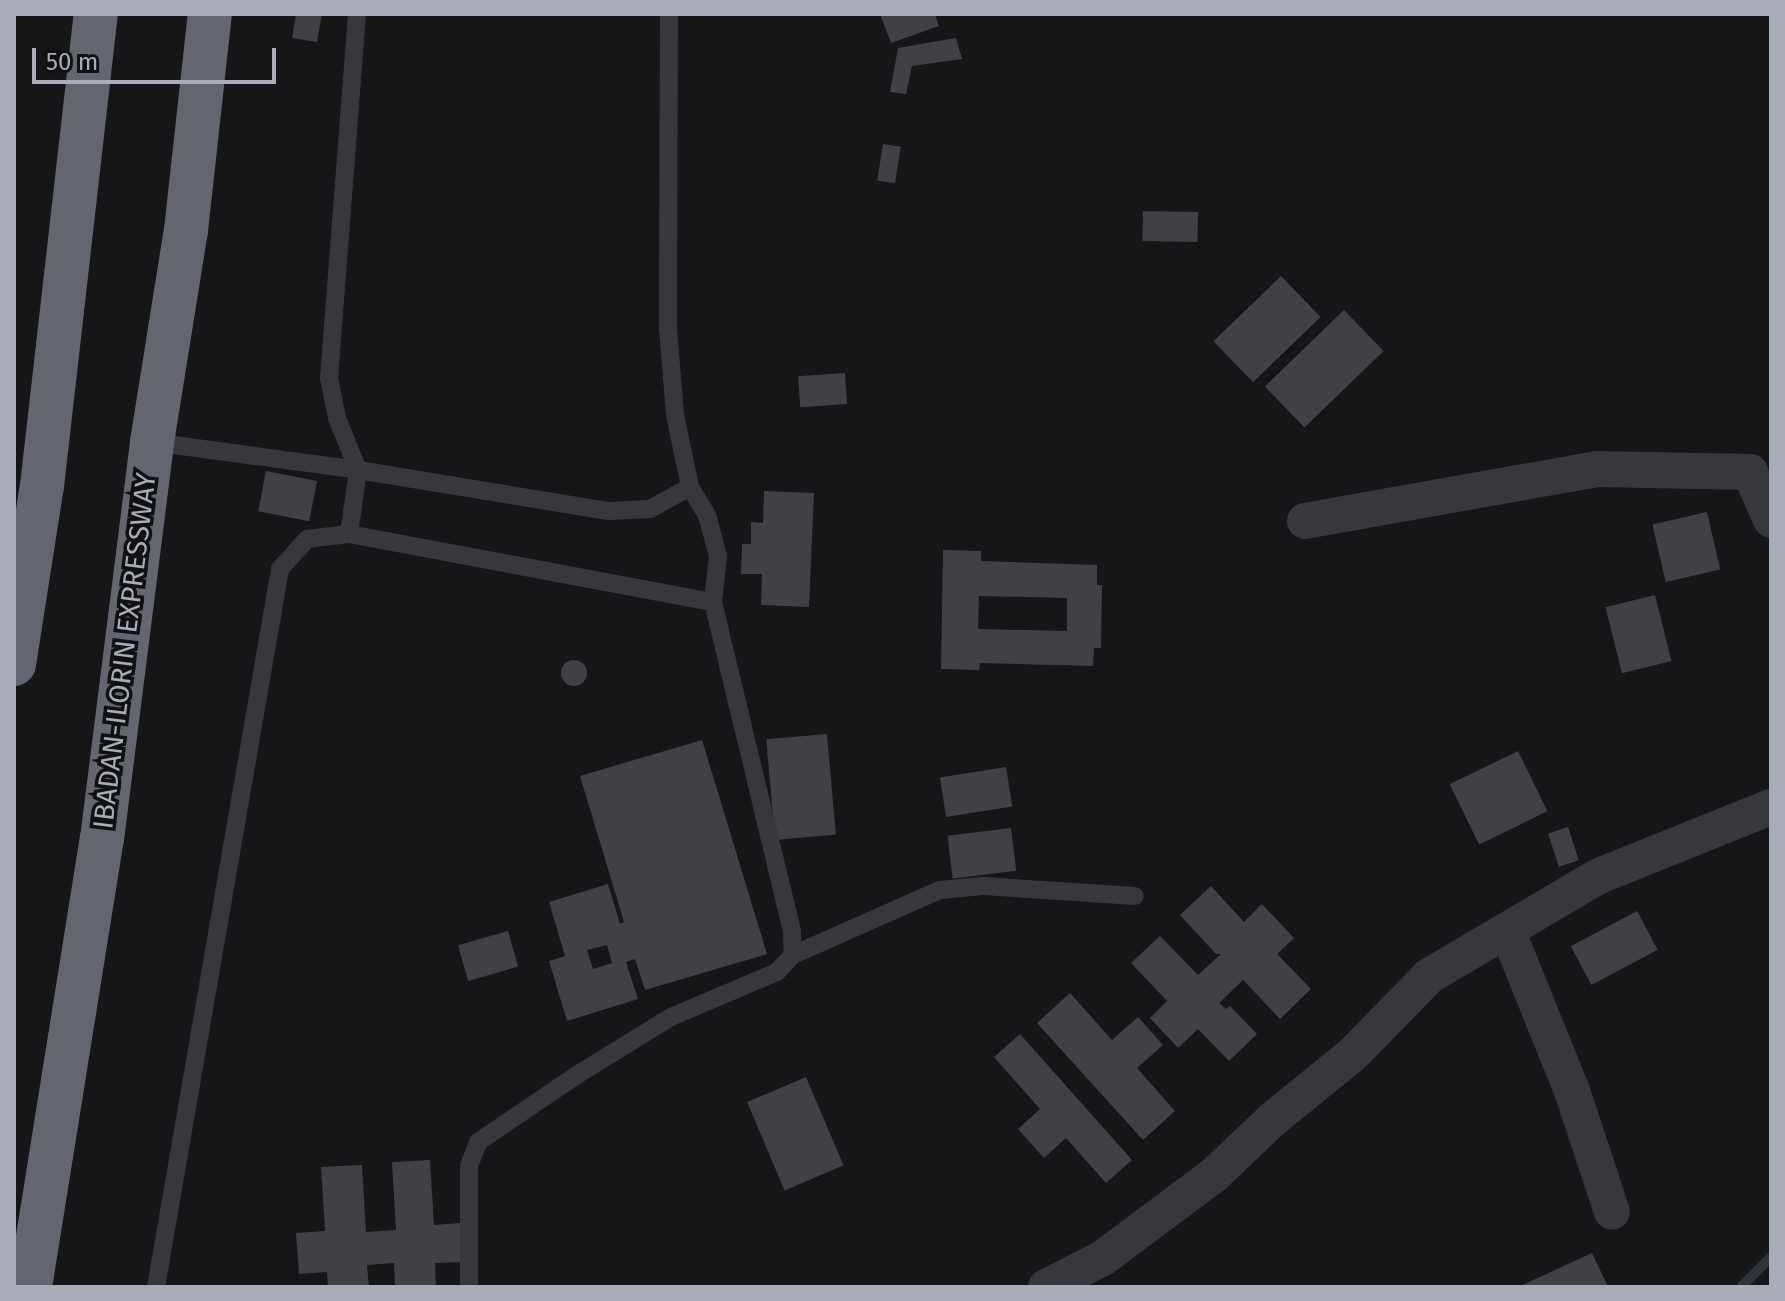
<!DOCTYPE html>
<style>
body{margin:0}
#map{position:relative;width:1785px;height:1301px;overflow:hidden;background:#161618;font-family:"Fira Sans",sans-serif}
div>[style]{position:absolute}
.stream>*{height:10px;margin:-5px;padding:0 5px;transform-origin:5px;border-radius:5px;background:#2c353c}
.building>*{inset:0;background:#404145;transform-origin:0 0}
.round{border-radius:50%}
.lane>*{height:18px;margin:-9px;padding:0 9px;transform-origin:9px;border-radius:9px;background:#37383d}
.street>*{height:36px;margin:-18px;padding:0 18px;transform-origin:18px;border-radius:18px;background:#37383d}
.highway>*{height:44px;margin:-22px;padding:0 22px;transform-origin:22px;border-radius:22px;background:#63666e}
span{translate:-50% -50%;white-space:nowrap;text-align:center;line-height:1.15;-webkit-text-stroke:7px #111113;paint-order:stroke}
.street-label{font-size:28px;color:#a8adb8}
.frame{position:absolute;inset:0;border:16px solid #a8adb8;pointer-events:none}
.scale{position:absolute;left:32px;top:48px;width:244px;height:36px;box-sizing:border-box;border:4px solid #a8adb8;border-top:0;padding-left:10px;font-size:24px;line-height:28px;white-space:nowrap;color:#a8adb8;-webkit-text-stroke:6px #111113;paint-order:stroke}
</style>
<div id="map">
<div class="stream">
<div style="left:1741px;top:1287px;width:42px;rotate:-45deg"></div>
</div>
<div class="building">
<div style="clip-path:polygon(296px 14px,322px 14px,317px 42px,292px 38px)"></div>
<div style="clip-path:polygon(880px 14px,935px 14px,939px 26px,891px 43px)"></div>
<div style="clip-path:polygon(956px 38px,962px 59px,912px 66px,906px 94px,890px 92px,898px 48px)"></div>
<div style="left:883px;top:144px;width:18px;height:37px;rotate:9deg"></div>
<div style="left:1143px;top:211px;width:55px;height:30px;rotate:1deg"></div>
<div style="left:1281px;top:276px;width:57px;height:94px;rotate:46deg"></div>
<div style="left:1344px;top:310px;width:57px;height:110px;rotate:46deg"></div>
<div style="left:845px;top:373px;width:31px;height:47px;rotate:86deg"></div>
<div style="left:266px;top:471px;width:52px;height:41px;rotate:11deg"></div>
<div style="clip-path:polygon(764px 491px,814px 493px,809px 607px,761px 605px,762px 574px,741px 574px,742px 544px,751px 544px,751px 522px,763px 523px)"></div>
<div style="left:1707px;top:512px;width:59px;height:56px;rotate:77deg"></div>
<div style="clip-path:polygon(evenodd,943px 550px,981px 551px,981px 561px,1097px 565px,1097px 585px,1102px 585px,1101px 648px,1094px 648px,1093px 666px,980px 663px,979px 670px,941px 669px,943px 550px,979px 596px,1067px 598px,1067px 631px,978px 629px,979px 596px)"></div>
<div style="left:1655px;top:595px;width:68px;height:51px;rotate:76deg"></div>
<div class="round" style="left:561px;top:660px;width:26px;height:26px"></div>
<div style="left:827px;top:734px;width:101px;height:61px;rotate:85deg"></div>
<div style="clip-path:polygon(evenodd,702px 740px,767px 954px,645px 990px,635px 959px,626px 962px,638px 999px,567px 1021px,549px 961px,565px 956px,549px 902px,608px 884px,620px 924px,624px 922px,580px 776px,702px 740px,607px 945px,612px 963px,593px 969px,587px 950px,607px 945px)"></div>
<div style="left:1518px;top:751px;width:67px;height:76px;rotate:64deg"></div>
<div style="left:1006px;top:767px;width:40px;height:67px;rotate:81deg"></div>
<div style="left:1568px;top:827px;width:35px;height:21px;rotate:72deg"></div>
<div style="left:1011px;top:828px;width:43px;height:64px;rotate:83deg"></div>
<div style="clip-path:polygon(1211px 886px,1244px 922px,1262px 904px,1294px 938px,1277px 954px,1311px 989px,1280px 1019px,1243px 980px,1219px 1003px,1226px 1009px,1230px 1006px,1257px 1034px,1229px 1061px,1198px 1029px,1178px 1048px,1150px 1018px,1167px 1001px,1131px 963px,1160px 936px,1198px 975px,1221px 954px,1216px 954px,1180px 915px)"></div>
<div style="left:1637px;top:911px;width:44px;height:75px;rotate:62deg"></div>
<div style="left:508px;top:931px;width:37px;height:52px;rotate:74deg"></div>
<div style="clip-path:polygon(1070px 993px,1112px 1040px,1138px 1017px,1163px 1045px,1137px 1068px,1175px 1111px,1143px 1140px,1037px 1023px)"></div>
<div style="clip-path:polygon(1020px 1034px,1132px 1160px,1106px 1183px,1066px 1138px,1044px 1158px,1018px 1129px,1040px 1109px,994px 1057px)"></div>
<div style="left:806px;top:1077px;width:96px;height:64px;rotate:67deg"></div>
<div style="clip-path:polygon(430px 1160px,434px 1225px,460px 1223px,462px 1262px,435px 1263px,436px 1287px,395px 1287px,394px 1263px,367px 1265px,369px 1287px,328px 1287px,327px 1272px,299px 1274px,296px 1233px,325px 1231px,321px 1167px,362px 1165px,366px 1232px,396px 1230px,392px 1162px)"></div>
<div style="clip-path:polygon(1592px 1253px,1608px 1287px,1518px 1287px)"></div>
</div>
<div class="lane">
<div style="left:669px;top:14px;width:315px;rotate:90.2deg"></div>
<div style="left:668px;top:329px;width:86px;rotate:85.3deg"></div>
<div style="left:675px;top:415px;width:74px;rotate:78.2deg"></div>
<div style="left:690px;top:487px;width:33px;rotate:59deg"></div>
<div style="left:707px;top:515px;width:42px;rotate:75deg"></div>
<div style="left:718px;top:556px;width:46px;rotate:96.2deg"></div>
<div style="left:713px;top:602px;width:339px;rotate:76.5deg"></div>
<div style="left:792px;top:932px;width:23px;rotate:88deg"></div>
<div style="left:152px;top:442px;width:208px;rotate:7.7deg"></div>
<div style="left:358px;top:470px;width:254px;rotate:9.3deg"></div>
<div style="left:609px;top:511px;width:41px;rotate:-2.8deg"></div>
<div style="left:650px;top:509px;width:46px;rotate:-28.8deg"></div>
<div style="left:349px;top:534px;width:65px;rotate:-82deg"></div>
<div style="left:358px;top:470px;width:56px;rotate:-112deg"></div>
<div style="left:337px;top:418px;width:41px;rotate:-101.3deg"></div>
<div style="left:329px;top:378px;width:365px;rotate:-85.6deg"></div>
<div style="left:156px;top:1287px;width:729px;rotate:-80.2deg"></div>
<div style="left:280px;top:569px;width:40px;rotate:-48deg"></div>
<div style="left:307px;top:539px;width:42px;rotate:-6.8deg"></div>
<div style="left:349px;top:534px;width:370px;rotate:10.6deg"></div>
<div style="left:469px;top:1287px;width:121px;rotate:-90deg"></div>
<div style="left:469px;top:1166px;width:26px;rotate:-69deg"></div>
<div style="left:478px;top:1142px;width:123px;rotate:-34.1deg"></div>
<div style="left:580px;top:1073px;width:107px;rotate:-31.6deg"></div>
<div style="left:671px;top:1017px;width:115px;rotate:-23deg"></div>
<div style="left:777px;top:972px;width:23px;rotate:-47deg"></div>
<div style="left:793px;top:955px;width:161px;rotate:-23.9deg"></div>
<div style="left:940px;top:890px;width:43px;rotate:-5.3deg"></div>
<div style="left:983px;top:886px;width:152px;rotate:3.8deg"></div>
</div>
<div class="street">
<div style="left:1305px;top:521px;width:297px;rotate:-10.1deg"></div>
<div style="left:1597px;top:469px;width:153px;rotate:1.1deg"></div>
<div style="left:1750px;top:472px;width:52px;rotate:66.4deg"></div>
<div style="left:1507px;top:930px;width:174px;rotate:68deg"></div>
<div style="left:1572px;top:1091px;width:127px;rotate:71.7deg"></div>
<div style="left:1046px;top:1287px;width:64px;rotate:-27deg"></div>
<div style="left:1103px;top:1258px;width:139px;rotate:-36.8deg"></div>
<div style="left:1214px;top:1175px;width:81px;rotate:-43.5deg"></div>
<div style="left:1273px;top:1119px;width:103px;rotate:-39.1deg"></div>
<div style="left:1353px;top:1054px;width:109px;rotate:-45.7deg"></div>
<div style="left:1429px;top:976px;width:197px;rotate:-30.5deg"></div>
<div style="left:1599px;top:876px;width:185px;rotate:-21.9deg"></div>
</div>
<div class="highway">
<div style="left:14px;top:664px;width:180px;rotate:-81.1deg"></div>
<div style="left:42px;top:486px;width:475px;rotate:-83.5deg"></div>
<div style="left:30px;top:1287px;width:454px;rotate:-80.9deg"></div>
<div style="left:102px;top:839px;width:400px;rotate:-82.8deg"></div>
<div style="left:152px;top:442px;width:215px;rotate:-80.9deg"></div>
<div style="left:186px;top:230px;width:217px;rotate:-83.7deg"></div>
</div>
<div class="street-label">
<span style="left:125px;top:651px;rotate:-83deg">IBADAN-ILORIN EXPRESSWAY</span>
</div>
<div class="frame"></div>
<div class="scale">50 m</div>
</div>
